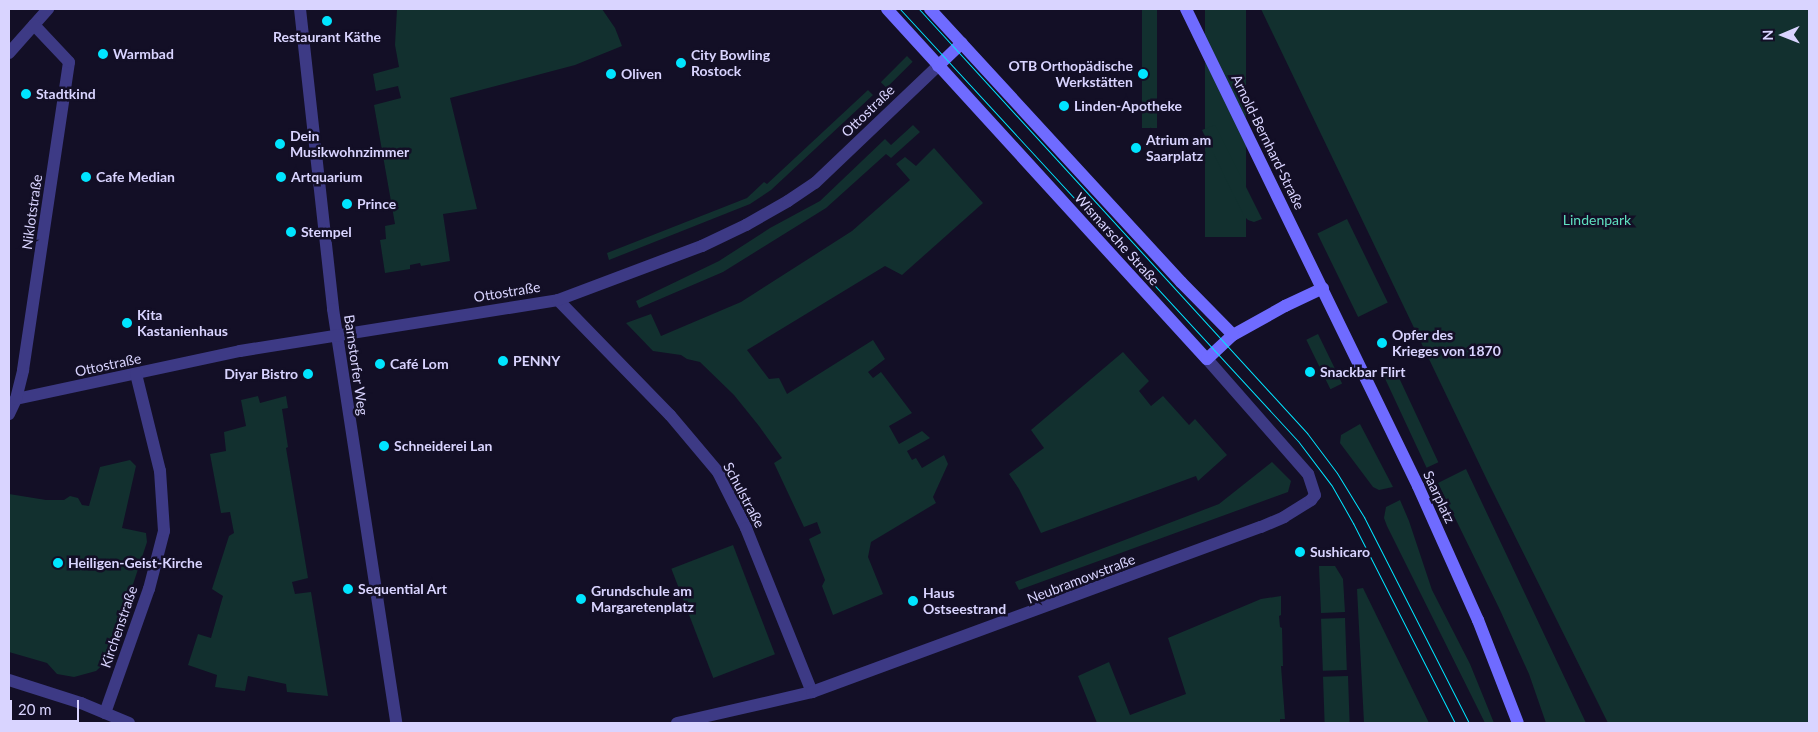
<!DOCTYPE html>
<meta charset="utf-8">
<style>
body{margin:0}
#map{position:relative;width:1818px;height:732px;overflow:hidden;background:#130f26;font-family:Lato,sans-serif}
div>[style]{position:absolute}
.green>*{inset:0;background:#12302f;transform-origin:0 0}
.street>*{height:12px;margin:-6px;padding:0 6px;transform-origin:6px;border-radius:6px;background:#3d3a85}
.secondary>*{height:12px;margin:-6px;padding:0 6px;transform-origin:6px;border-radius:6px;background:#6f6bff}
.tram>*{height:1px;margin:-0.5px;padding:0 0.5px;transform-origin:0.5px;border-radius:0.5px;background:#00e5ff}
.dots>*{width:14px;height:14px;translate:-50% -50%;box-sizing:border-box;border:2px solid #130f26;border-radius:50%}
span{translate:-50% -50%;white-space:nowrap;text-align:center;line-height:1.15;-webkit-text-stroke:5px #130f26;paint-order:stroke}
.poi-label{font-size:14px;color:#d9d4ff;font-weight:700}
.left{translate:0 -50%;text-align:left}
.right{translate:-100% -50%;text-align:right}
.street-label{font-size:14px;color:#d9d4ff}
.park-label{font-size:14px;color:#5fe0c0}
.frame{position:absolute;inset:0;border:10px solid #d9d4ff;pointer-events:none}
.north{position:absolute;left:1758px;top:10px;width:50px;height:50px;-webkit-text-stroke:4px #130f26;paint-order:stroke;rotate:269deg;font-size:14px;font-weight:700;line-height:20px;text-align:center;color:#d9d4ff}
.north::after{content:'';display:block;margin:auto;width:18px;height:22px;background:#d9d4ff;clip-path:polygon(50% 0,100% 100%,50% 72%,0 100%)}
.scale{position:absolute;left:10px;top:700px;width:69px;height:22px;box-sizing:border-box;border:2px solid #d9d4ff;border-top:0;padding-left:6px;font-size:15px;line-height:18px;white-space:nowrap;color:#d9d4ff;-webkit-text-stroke:4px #130f26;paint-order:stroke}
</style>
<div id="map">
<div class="green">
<div style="clip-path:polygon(397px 9px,602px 9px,615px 28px,622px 46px,575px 65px,450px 98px,477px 209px,443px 214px,450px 261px,421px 266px,420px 263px,410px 265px,410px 269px,385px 273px,380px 240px,386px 239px,385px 226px,395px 224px,374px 105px,401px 98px,398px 86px,376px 91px,373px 74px,399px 67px,395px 45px)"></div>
<div style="left:1142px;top:9px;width:15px;height:119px"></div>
<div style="left:1205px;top:9px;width:41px;height:228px"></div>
<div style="clip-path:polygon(1261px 9px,1809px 9px,1809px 723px,1608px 723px,1488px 482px)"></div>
<div style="left:907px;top:56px;width:8px;height:37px;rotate:45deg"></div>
<div style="clip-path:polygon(868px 90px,873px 95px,771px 190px,750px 204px,609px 260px,607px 253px,747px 198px,764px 182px,767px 184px)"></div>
<div style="clip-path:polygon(913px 125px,920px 132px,891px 158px,886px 154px,826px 208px,723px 272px,639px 308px,636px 301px,719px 261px,770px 228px,820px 201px,885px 139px,891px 145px)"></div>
<div style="clip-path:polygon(1215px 125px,1262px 219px,1254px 222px,1248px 220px,1244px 216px,1202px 130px)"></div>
<div style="clip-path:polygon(934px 148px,983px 203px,902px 275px,885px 266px,747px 350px,769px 379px,779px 378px,787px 394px,873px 340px,885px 359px,868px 372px,873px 378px,881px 372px,912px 413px,889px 426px,899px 444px,922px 431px,930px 438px,907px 451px,912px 460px,916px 458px,922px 468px,944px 455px,948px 464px,933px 497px,936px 503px,871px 542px,868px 557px,883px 594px,833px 615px,822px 586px,825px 580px,809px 539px,821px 533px,817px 522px,804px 527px,774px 463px,782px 458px,759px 426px,734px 395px,700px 362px,687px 359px,681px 355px,653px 351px,626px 323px,651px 314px,661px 336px,741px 302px,852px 231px,910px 180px,896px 164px,905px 157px,916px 166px)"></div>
<div style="left:1347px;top:219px;width:93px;height:33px;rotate:64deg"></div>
<div style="left:1318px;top:334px;width:55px;height:13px;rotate:64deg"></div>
<div style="clip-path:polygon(1123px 352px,1149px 381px,1139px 391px,1151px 406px,1163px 396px,1189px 425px,1195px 419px,1227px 455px,1198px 481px,1196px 476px,1041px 533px,1019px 489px,1009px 474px,1044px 448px,1031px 430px)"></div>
<div style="left:1394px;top:367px;width:105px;height:13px;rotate:65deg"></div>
<div style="clip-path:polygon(258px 396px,260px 403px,286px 396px,288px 408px,282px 409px,288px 447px,286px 448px,308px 578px,292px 582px,295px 594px,311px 592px,328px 696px,287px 692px,286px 684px,248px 676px,245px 691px,215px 687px,217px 675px,188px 665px,198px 634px,211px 638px,223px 596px,212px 589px,229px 536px,234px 533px,230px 512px,221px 513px,210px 454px,226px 451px,224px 432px,246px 426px,241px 400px)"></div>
<div style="clip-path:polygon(1360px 424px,1393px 487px,1379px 490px,1373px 487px,1340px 443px,1341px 435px)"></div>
<div style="clip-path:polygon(130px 460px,136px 466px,122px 528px,146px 533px,147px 542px,108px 660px,96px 671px,74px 677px,57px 674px,47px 663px,9px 652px,9px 494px,46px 500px,64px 500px,70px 496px,78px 498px,82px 505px,89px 506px,100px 467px)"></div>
<div style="clip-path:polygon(1272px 462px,1291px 481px,1288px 492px,1019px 590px,1015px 582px,1219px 504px)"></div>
<div style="clip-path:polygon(1466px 469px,1586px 723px,1546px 723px,1529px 674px,1500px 610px,1438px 483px)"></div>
<div style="clip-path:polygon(1400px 500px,1409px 521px,1432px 590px,1470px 664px,1494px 723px,1485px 723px,1387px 526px,1384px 518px,1386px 507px)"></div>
<div style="left:733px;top:545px;width:117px;height:66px;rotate:69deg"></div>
<div style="clip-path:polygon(1319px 566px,1335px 566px,1343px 579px,1345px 612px,1321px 613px)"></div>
<div style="clip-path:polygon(1363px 588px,1429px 723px,1364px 723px,1357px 589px)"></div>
<div style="clip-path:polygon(1281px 596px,1281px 615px,1279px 616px,1280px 627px,1282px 628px,1283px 666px,1281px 666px,1285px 719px,1280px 719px,1280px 723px,1097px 723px,1078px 676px,1109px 662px,1130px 715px,1186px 694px,1168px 638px,1261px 599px)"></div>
<div style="left:1345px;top:618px;width:52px;height:24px;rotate:88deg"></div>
<div style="left:1348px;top:676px;width:47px;height:25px;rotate:88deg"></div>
</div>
<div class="street">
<div style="left:300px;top:9px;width:302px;rotate:83.7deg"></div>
<div style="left:333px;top:309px;width:419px;rotate:81.3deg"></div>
<div style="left:9px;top:53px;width:59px;rotate:-48.4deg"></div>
<div style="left:558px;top:300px;width:161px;rotate:45.8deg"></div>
<div style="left:670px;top:415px;width:75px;rotate:49.9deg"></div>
<div style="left:718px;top:472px;width:63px;rotate:63.4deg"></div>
<div style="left:746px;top:528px;width:177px;rotate:68.1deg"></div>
<div style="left:16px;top:399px;width:229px;rotate:-12.1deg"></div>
<div style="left:240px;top:351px;width:322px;rotate:-9.1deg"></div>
<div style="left:558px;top:300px;width:154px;rotate:-20.6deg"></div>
<div style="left:702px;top:246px;width:49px;rotate:-25.5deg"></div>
<div style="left:746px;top:225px;width:48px;rotate:-29.7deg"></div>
<div style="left:788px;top:201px;width:32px;rotate:-34deg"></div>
<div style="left:815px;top:183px;width:170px;rotate:-43.6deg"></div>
<div style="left:9px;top:414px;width:17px;rotate:-65deg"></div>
<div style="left:16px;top:399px;width:30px;rotate:-76deg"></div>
<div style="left:23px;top:370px;width:311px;rotate:-81.5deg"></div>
<div style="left:69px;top:62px;width:51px;rotate:-133.4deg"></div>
<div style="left:9px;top:680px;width:76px;rotate:17.7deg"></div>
<div style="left:81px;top:703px;width:52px;rotate:22.6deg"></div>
<div style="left:105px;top:713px;width:132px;rotate:-70.5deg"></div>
<div style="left:149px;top:589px;width:60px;rotate:-75.5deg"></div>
<div style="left:164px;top:531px;width:60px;rotate:-93.8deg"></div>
<div style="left:160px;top:471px;width:100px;rotate:-103.9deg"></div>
<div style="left:677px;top:723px;width:139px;rotate:-12.9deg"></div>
<div style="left:812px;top:692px;width:478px;rotate:-20.2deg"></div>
<div style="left:1261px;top:527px;width:25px;rotate:-23deg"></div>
<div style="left:1284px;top:517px;width:32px;rotate:-32deg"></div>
<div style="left:1311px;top:500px;width:6px;rotate:-51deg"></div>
<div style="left:1315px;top:495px;width:22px;rotate:-108deg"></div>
<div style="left:1308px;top:474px;width:153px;rotate:-131.3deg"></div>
</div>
<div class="secondary">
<div style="left:887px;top:9px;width:474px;rotate:47.6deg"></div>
<div style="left:1207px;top:359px;width:35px;rotate:-43deg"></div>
<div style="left:1233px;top:335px;width:60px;rotate:-29.1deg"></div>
<div style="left:1285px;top:306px;width:42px;rotate:-25.3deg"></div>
<div style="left:930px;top:9px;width:371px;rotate:47.4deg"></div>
<div style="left:1181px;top:282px;width:74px;rotate:45.5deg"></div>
<div style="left:1186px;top:9px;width:530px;rotate:64.06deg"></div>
<div style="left:1418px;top:486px;width:147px;rotate:65.9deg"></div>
<div style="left:1478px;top:620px;width:110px;rotate:68.8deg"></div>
<div style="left:938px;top:66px;width:33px;rotate:-44deg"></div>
</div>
<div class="tram">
<div style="left:900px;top:9px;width:587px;rotate:47.35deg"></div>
<div style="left:1298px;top:441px;width:56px;rotate:52.9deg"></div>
<div style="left:1332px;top:486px;width:43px;rotate:60.4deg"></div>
<div style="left:1353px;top:523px;width:225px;rotate:63deg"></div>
<div style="left:919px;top:9px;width:575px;rotate:47.54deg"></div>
<div style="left:1307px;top:433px;width:50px;rotate:53.1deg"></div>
<div style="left:1337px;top:473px;width:52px;rotate:58.5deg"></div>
<div style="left:1364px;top:517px;width:231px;rotate:63deg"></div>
</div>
<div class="dots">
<div style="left:327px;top:21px;background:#00e5ff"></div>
<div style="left:103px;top:54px;background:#00e5ff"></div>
<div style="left:681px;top:63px;background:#00e5ff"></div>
<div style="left:611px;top:74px;background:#00e5ff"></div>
<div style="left:1143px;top:74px;background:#00e5ff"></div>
<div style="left:26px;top:94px;background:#00e5ff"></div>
<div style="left:1064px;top:106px;background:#00e5ff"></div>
<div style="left:280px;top:144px;background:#00e5ff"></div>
<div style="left:1136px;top:148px;background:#00e5ff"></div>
<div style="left:86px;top:177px;background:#00e5ff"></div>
<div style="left:281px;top:177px;background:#00e5ff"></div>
<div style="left:347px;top:204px;background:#00e5ff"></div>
<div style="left:291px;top:232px;background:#00e5ff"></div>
<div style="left:127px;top:323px;background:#00e5ff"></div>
<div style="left:1382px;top:343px;background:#00e5ff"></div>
<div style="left:503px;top:361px;background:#00e5ff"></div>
<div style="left:380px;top:364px;background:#00e5ff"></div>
<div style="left:1310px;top:372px;background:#00e5ff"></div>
<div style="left:308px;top:374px;background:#00e5ff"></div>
<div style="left:384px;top:446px;background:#00e5ff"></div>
<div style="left:1300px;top:552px;background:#00e5ff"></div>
<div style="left:58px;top:563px;background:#00e5ff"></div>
<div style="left:348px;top:589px;background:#00e5ff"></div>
<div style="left:581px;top:599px;background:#00e5ff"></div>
<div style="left:913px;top:601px;background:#00e5ff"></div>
</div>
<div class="poi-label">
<span style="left:327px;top:37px">Restaurant Käthe</span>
<span class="left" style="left:113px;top:54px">Warmbad</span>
<span class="left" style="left:691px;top:63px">City Bowling<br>Rostock</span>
<span class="right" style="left:1133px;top:74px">OTB Orthopädische<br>Werkstätten</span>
<span class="left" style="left:621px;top:74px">Oliven</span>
<span class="left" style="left:36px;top:94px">Stadtkind</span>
<span class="left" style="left:1074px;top:106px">Linden-Apotheke</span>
<span class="left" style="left:290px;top:144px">Dein<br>Musikwohnzimmer</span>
<span class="left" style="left:1146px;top:148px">Atrium am<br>Saarplatz</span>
<span class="left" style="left:96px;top:177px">Cafe Median</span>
<span class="left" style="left:291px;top:177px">Artquarium</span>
<span class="left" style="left:357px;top:204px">Prince</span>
<span class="left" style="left:301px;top:232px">Stempel</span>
<span class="left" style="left:137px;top:323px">Kita<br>Kastanienhaus</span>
<span class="left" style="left:1392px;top:343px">Opfer des<br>Krieges von 1870</span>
<span class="left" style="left:513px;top:361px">PENNY</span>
<span class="left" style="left:390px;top:364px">Café Lom</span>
<span class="left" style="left:1320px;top:372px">Snackbar Flirt</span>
<span class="right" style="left:298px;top:374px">Diyar Bistro</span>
<span class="left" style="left:394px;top:446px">Schneiderei Lan</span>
<span class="left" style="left:1310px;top:552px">Sushicaro</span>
<span class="left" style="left:68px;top:563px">Heiligen-Geist-Kirche</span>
<span class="left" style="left:358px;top:589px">Sequential Art</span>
<span class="left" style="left:591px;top:599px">Grundschule am<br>Margaretenplatz</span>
<span class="left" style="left:923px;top:601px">Haus<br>Ostseestrand</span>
</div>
<div class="street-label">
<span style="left:868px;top:111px;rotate:-44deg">Ottostraße</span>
<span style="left:1268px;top:142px;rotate:64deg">Arnold-Bernhard-Straße</span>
<span style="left:32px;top:212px;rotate:-82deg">Niklotstraße</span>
<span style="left:1117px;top:239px;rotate:48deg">Wismarsche Straße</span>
<span style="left:507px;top:292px;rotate:-9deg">Ottostraße</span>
<span style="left:108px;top:365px;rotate:-12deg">Ottostraße</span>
<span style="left:356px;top:365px;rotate:82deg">Barnstorfer Weg</span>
<span style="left:744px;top:495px;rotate:62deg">Schulstraße</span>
<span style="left:1439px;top:497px;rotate:65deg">Saarplatz</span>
<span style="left:1081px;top:579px;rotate:-21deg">Neubramowstraße</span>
<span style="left:119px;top:627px;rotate:-71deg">Kirchenstraße</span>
</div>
<div class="park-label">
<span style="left:1597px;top:220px">Lindenpark</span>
</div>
<div class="frame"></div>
<div class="north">N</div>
<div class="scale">20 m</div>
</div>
